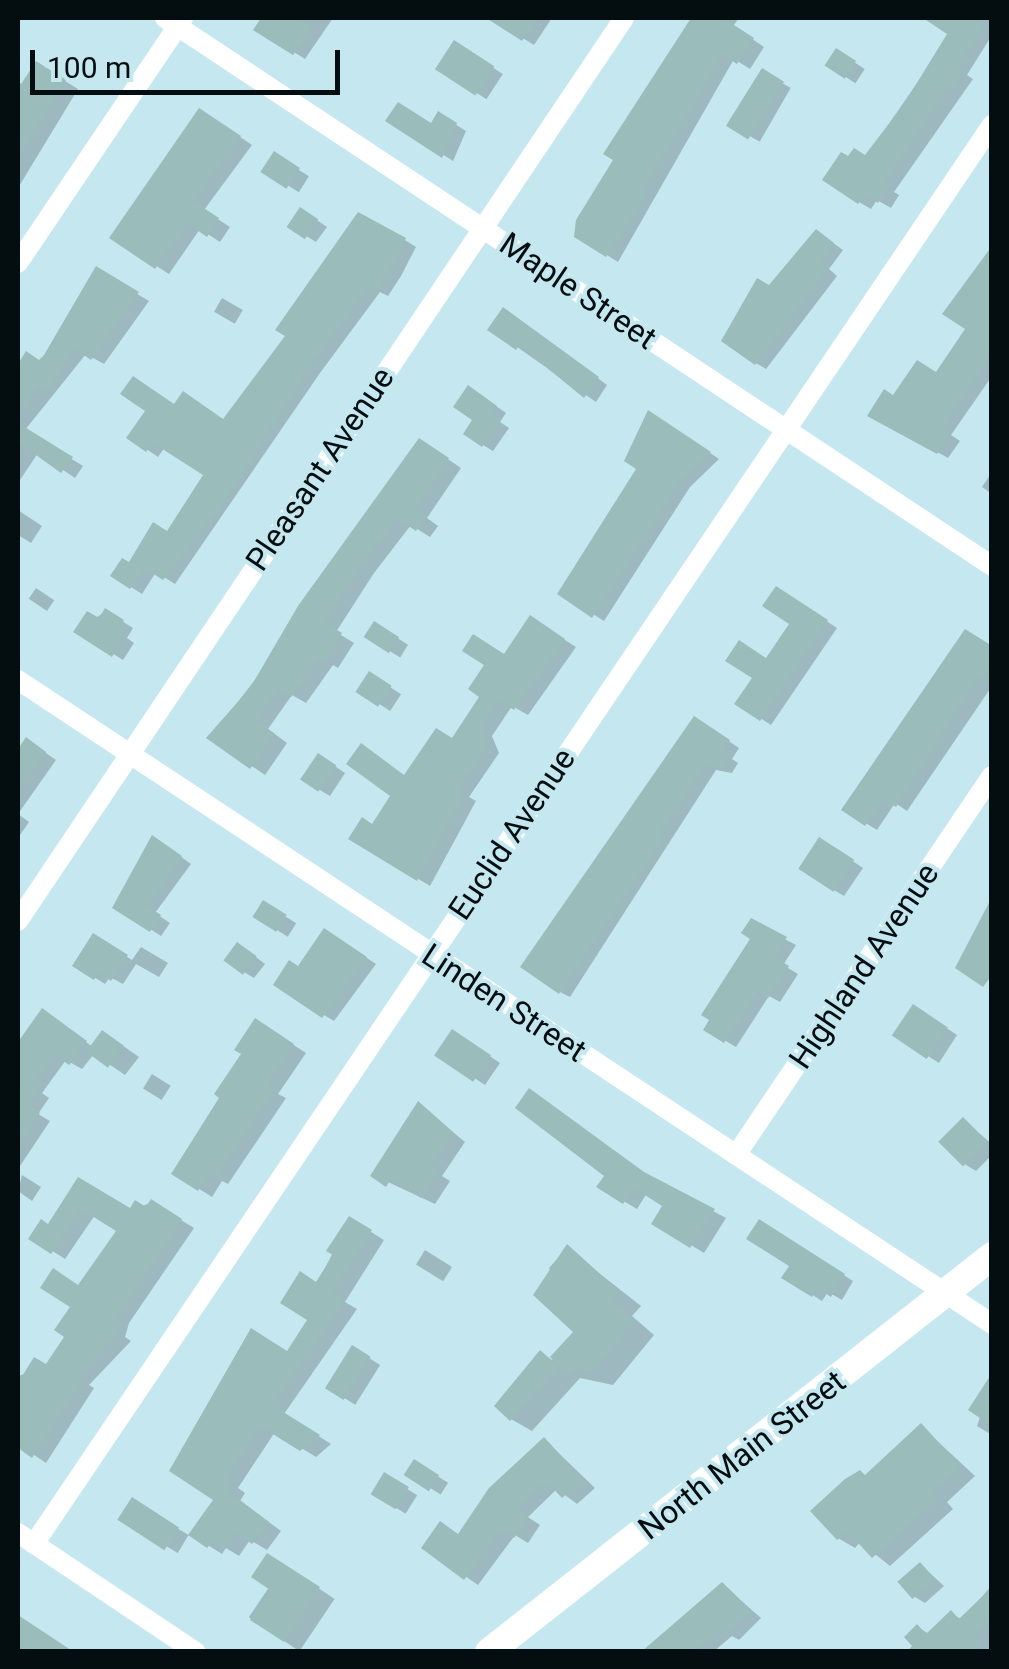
<!DOCTYPE html>
<style>
body{margin:0}
#map{position:relative;width:1009px;height:1669px;overflow:hidden;background:#c5e7ef;font-family:Roboto,sans-serif}
div>[style]{position:absolute}
.shadow>*{inset:0;background:#0003;transform-origin:0 0}
.building>*{inset:0;background:#9abcbb;transform-origin:0 0}
.street>*{height:20px;margin:-10px;padding:0 10px;transform-origin:10px;border-radius:10px;background:#fff}
.secondary>*{height:28px;margin:-14px;padding:0 14px;transform-origin:14px;border-radius:14px;background:#fff}
span{translate:-50% -50%;white-space:nowrap;text-align:center;line-height:1.15;-webkit-text-stroke:8px #c5e7ef;paint-order:stroke}
.street-label{font-size:32px;color:#040e11}
.frame{position:absolute;inset:0;border:20px solid #040e11;pointer-events:none}
.scale{position:absolute;left:30px;top:50px;width:310px;height:45px;box-sizing:border-box;border:5px solid #040e11;border-top:0;padding-left:12px;font-size:30px;line-height:35px;white-space:nowrap;color:#040e11;-webkit-text-stroke:8px #c5e7ef;paint-order:stroke}
</style>
<div id="map">
<div class="shadow">
<div style="clip-path:polygon(265px 18px,333px 18px,305px 59px,257px 29px)"></div>
<div style="clip-path:polygon(491px 18px,552px 18px,534px 45px)"></div>
<div style="clip-path:polygon(695px 18px,739px 18px,733px 26px,764px 47px,750px 69px,734px 59px,618px 262px,577px 236px,675px 44px)"></div>
<div style="clip-path:polygon(992px 18px,992px 35px,967px 75px,973px 79px,894px 192px,899px 195px,891px 208px,877px 200px,871px 209px,859px 202px,849px 159px,866px 157px,951px 34px,931px 18px)"></div>
<div style="left:455px;top:43px;width:57px;height:30px;rotate:33deg"></div>
<div style="left:837px;top:51px;width:33px;height:17px;rotate:33deg"></div>
<div style="clip-path:polygon(37px 64px,78px 89px,18px 188px,18px 82px,23px 85px)"></div>
<div style="left:763px;top:72px;width:32px;height:62px;rotate:30deg"></div>
<div style="clip-path:polygon(439px 114px,466px 131px,453px 161px,389px 120px,432px 126px)"></div>
<div style="clip-path:polygon(212px 118px,252px 145px,204px 210px,230px 227px,220px 242px,200px 229px,169px 274px,113px 238px)"></div>
<div style="left:275px;top:155px;width:40px;height:19px;rotate:32deg"></div>
<div style="clip-path:polygon(311px 216px,327px 227px,316px 242px,290px 226px)"></div>
<div style="clip-path:polygon(394px 233px,416px 247px,401px 276px,388px 296px,380px 292px,320px 373px,175px 584px,156px 572px,142px 594px,131px 587px,130px 565px,168px 534px,207px 474px,165px 447px,158px 457px,129px 437px,175px 407px,224px 421px)"></div>
<div style="clip-path:polygon(826px 238px,843px 250px,829px 269px,837px 276px,766px 369px,756px 363px,770px 288px)"></div>
<div style="clip-path:polygon(992px 250px,992px 376px,951px 435px,960px 441px,948px 458px,870px 415px,937px 375px,968px 328px)"></div>
<div style="clip-path:polygon(97px 270px,149px 301px,104px 364px,86px 354px,25px 430px,83px 466px,75px 478px,38px 453px,18px 483px,18px 367px,27px 355px,39px 362px,46px 357px)"></div>
<div style="left:222px;top:298px;width:24px;height:16px;rotate:30deg"></div>
<div style="clip-path:polygon(514px 316px,607px 385px,596px 402px,517px 347px)"></div>
<div style="clip-path:polygon(479px 394px,506px 413px,500px 422px,509px 428px,493px 451px,483px 445px,476px 419px)"></div>
<div style="clip-path:polygon(659px 419px,719px 459px,690px 487px,604px 621px,561px 594px,640px 468px)"></div>
<div style="clip-path:polygon(433px 449px,461px 468px,427px 518px,438px 526px,430px 537px,411px 525px,374px 573px,336px 632px,354px 643px,338px 668px,333px 665px,306px 703px,292px 695px,268px 729px,287px 743px,265px 775px,210px 738px)"></div>
<div style="clip-path:polygon(992px 472px,992px 494px,982px 487px)"></div>
<div style="clip-path:polygon(18px 510px,42px 526px,31px 543px,18px 535px)"></div>
<div style="left:36px;top:588px;width:22px;height:13px;rotate:34deg"></div>
<div style="clip-path:polygon(787px 595px,837px 628px,771px 725px,738px 704px,792px 623px)"></div>
<div style="clip-path:polygon(106px 611px,133px 628px,127px 638px,134px 643px,123px 660px,77px 631px)"></div>
<div style="left:375px;top:624px;width:39px;height:15px;rotate:32deg"></div>
<div style="clip-path:polygon(543px 626px,576px 647px,528px 715px,512px 706px,492px 736px,499px 753px,469px 797px,476px 801px,430px 886px,351px 838px,373px 826px,406px 777px,453px 741px,505px 656px)"></div>
<div style="clip-path:polygon(992px 648px,992px 686px,907px 811px,895px 803px,877px 830px,844px 810px)"></div>
<div style="left:370px;top:674px;width:37px;height:20px;rotate:33deg"></div>
<div style="clip-path:polygon(705px 725px,739px 748px,732px 759px,738px 763px,732px 773px,716px 770px,570px 997px,560px 992px)"></div>
<div style="clip-path:polygon(27px 740px,56px 760px,18px 814px,29px 822px,18px 838px,18px 754px)"></div>
<div style="clip-path:polygon(329px 762px,345px 773px,330px 796px,303px 780px)"></div>
<div style="clip-path:polygon(163px 844px,191px 864px,155px 913px,170px 923px,161px 936px,116px 907px)"></div>
<div style="clip-path:polygon(830px 846px,863px 868px,844px 896px,834px 890px)"></div>
<div style="left:264px;top:903px;width:38px;height:16px;rotate:32deg"></div>
<div style="clip-path:polygon(752px 922px,796px 945px,783px 965px,798px 974px,780px 1002px,769px 996px,736px 1047px,706px 1029px,754px 938px)"></div>
<div style="clip-path:polygon(94px 936px,132px 960px,141px 947px,168px 963px,159px 977px,136px 964px,123px 984px,110px 977px,105px 984px,75px 965px)"></div>
<div style="clip-path:polygon(335px 937px,376px 964px,334px 1021px,324px 1015px,299px 969px)"></div>
<div style="clip-path:polygon(248px 951px,265px 964px,254px 978px,244px 972px)"></div>
<div style="clip-path:polygon(43px 1012px,93px 1047px,119px 1043px,139px 1057px,125px 1075px,94px 1054px,82px 1069px,66px 1060px,42px 1093px,49px 1098px,38px 1114px,50px 1121px,18px 1169px,18px 1050px)"></div>
<div style="clip-path:polygon(924px 1013px,957px 1035px,939px 1063px,895px 1035px)"></div>
<div style="clip-path:polygon(269px 1029px,306px 1053px,278px 1094px,286px 1098px,228px 1184px,222px 1181px,212px 1197px,174px 1173px)"></div>
<div style="clip-path:polygon(463px 1038px,500px 1063px,485px 1085px,438px 1054px)"></div>
<div style="left:152px;top:1074px;width:22px;height:17px;rotate:32deg"></div>
<div style="clip-path:polygon(419px 1104px,465px 1142px,442px 1176px,450px 1181px,435px 1204px,373px 1175px)"></div>
<div style="clip-path:polygon(963px 1120px,992px 1144px,992px 1155px,976px 1171px,966px 1165px)"></div>
<div style="clip-path:polygon(22px 1175px,41px 1187px,32px 1201px,18px 1191px)"></div>
<div style="clip-path:polygon(653px 1179px,726px 1218px,704px 1253px,655px 1223px,666px 1205px,647px 1193px,637px 1209px,600px 1187px)"></div>
<div style="clip-path:polygon(79px 1180px,131px 1211px,152px 1202px,194px 1228px,129px 1323px,125px 1337px,131px 1341px,89px 1385px,94px 1388px,46px 1463px,18px 1444px,18px 1376px,47px 1367px,67px 1336px,80px 1287px,119px 1230px,95px 1215px,65px 1259px,32px 1238px,50px 1227px)"></div>
<div style="clip-path:polygon(350px 1219px,384px 1240px,345px 1302px,357px 1309px,284px 1414px,331px 1444px,316px 1457px,275px 1432px,238px 1488px,245px 1493px,240px 1501px,281px 1531px,267px 1550px,250px 1540px,239px 1556px,226px 1548px,222px 1554px,192px 1535px,217px 1499px,172px 1470px,288px 1354px,310px 1319px,317px 1284px)"></div>
<div style="clip-path:polygon(760px 1222px,853px 1281px,842px 1300px,828px 1292px,822px 1301px,785px 1277px,792px 1266px)"></div>
<div style="clip-path:polygon(567px 1248px,641px 1306px,632px 1316px,654px 1335px,613px 1385px,580px 1378px,532px 1431px,511px 1419px,541px 1353px,552px 1360px,576px 1331px,549px 1268px)"></div>
<div style="left:425px;top:1250px;width:32px;height:17px;rotate:32deg"></div>
<div style="left:353px;top:1348px;width:32px;height:47px;rotate:32deg"></div>
<div style="clip-path:polygon(992px 1382px,992px 1435px,977px 1426px)"></div>
<div style="clip-path:polygon(921px 1426px,975px 1476px,947px 1502px,953px 1509px,890px 1566px,860px 1542px,855px 1548px,838px 1538px,866px 1476px)"></div>
<div style="clip-path:polygon(545px 1440px,595px 1488px,577px 1504px,557px 1489px,528px 1517px,540px 1525px,528px 1543px,515px 1535px,478px 1585px,424px 1548px,460px 1536px)"></div>
<div style="left:415px;top:1462px;width:39px;height:14px;rotate:32deg"></div>
<div style="left:385px;top:1475px;width:38px;height:22px;rotate:32deg"></div>
<div style="left:132px;top:1501px;width:66px;height:21px;rotate:31deg"></div>
<div style="left:284px;top:1565px;width:61px;height:63px;rotate:34deg"></div>
<div style="clip-path:polygon(921px 1565px,944px 1586px,925px 1603px,915px 1597px)"></div>
<div style="clip-path:polygon(723px 1585px,761px 1618px,739px 1640px,732px 1636px,713px 1652px,649px 1652px)"></div>
<div style="clip-path:polygon(992px 1585px,992px 1652px,921px 1652px,918px 1627px,929px 1634px,951px 1613px,962px 1620px)"></div>
</div>
<div class="building">
<div style="clip-path:polygon(261px 18px,298px 18px,312px 27px,293px 55px,253px 30px)"></div>
<div style="clip-path:polygon(486px 18px,538px 18px,522px 41px)"></div>
<div style="clip-path:polygon(691px 18px,723px 18px,754px 38px,737px 64px,722px 54px,642px 192px,647px 195px,606px 257px,574px 237px,576px 220px,613px 160px,603px 154px)"></div>
<div style="clip-path:polygon(923px 18px,974px 18px,985px 26px,957px 66px,963px 70px,951px 90px,947px 87px,884px 183px,889px 186px,878px 203px,865px 194px,858px 204px,822px 180px,841px 152px,848px 156px,854px 148px,865px 155px,904px 104px,947px 34px)"></div>
<div style="left:454px;top:40px;width:48px;height:35px;rotate:33deg"></div>
<div style="left:836px;top:48px;width:24px;height:21px;rotate:33deg"></div>
<div style="clip-path:polygon(36px 61px,66px 80px,18px 157px,18px 89px)"></div>
<div style="left:762px;top:68px;width:26px;height:68px;rotate:32deg"></div>
<div style="clip-path:polygon(398px 102px,431px 123px,438px 111px,457px 123px,442px 158px,385px 121px)"></div>
<div style="clip-path:polygon(199px 108px,241px 136px,193px 201px,219px 218px,207px 237px,187px 223px,155px 269px,109px 238px)"></div>
<div style="left:274px;top:151px;width:31px;height:25px;rotate:33deg"></div>
<div style="left:300px;top:207px;width:22px;height:24px;rotate:34deg"></div>
<div style="clip-path:polygon(358px 212px,406px 238px,390px 270px,376px 292px,368px 287px,309px 367px,230px 493px,163px 580px,144px 568px,130px 589px,110px 576px,122px 558px,129px 562px,153px 522px,167px 531px,203px 475px,153px 443px,146px 452px,126px 438px,145px 411px,120px 394px,133px 376px,174px 404px,183px 391px,223px 419px,285px 336px,275px 330px)"></div>
<div style="clip-path:polygon(816px 229px,834px 243px,820px 262px,828px 268px,755px 365px,721px 341px,757px 278px,769px 285px)"></div>
<div style="clip-path:polygon(992px 246px,992px 353px,942px 427px,951px 433px,937px 454px,867px 416px,884px 389px,893px 395px,917px 360px,936px 372px,965px 329px,942px 314px)"></div>
<div style="clip-path:polygon(96px 266px,139px 292px,91px 360px,74px 348px,46px 391px,39px 386px,18px 418px,18px 364px,26px 351px,39px 360px,44px 355px)"></div>
<div style="clip-path:polygon(503px 307px,599px 377px,584px 398px,519px 345px,516px 350px,487px 330px)"></div>
<div style="clip-path:polygon(468px 385px,497px 406px,491px 414px,501px 420px,482px 447px,463px 434px,472px 420px,453px 407px)"></div>
<div style="clip-path:polygon(648px 410px,711px 452px,680px 481px,592px 618px,557px 594px,636px 469px,624px 461px)"></div>
<div style="clip-path:polygon(18px 423px,73px 457px,61px 473px,18px 442px)"></div>
<div style="clip-path:polygon(419px 438px,449px 458px,415px 509px,426px 516px,416px 531px,397px 518px,360px 566px,324px 622px,342px 633px,324px 662px,319px 659px,291px 697px,278px 688px,256px 720px,275px 734px,250px 769px,206px 738px,250px 688px,298px 606px)"></div>
<div style="clip-path:polygon(776px 586px,828px 620px,760px 721px,734px 704px,752px 678px,725px 661px,739px 640px,766px 658px,789px 624px,762px 606px)"></div>
<div style="clip-path:polygon(105px 608px,124px 620px,118px 630px,125px 635px,112px 657px,73px 632px,87px 611px,99px 618px)"></div>
<div style="clip-path:polygon(530px 615px,565px 639px,514px 710px,499px 700px,481px 728px,488px 745px,458px 788px,465px 792px,417px 881px,348px 839px,362px 817px,372px 824px,390px 796px,346px 764px,361px 743px,404px 775px,436px 728px,452px 738px,479px 697px,468px 689px,484px 665px,462px 651px,473px 634px,504px 654px)"></div>
<div style="left:374px;top:621px;width:30px;height:19px;rotate:33deg"></div>
<div style="clip-path:polygon(965px 629px,992px 646px,992px 665px,984px 677px,979px 674px,896px 807px,884px 799px,865px 826px,841px 810px)"></div>
<div style="left:369px;top:671px;width:27px;height:25px;rotate:33deg"></div>
<div style="clip-path:polygon(694px 716px,730px 740px,723px 751px,730px 755px,721px 769px,705px 765px,660px 833px,665px 837px,559px 994px,520px 967px)"></div>
<div style="clip-path:polygon(26px 737px,46px 752px,18px 792px,18px 749px)"></div>
<div style="left:318px;top:753px;width:22px;height:32px;rotate:34deg"></div>
<div style="clip-path:polygon(152px 835px,182px 856px,147px 906px,161px 915px,150px 932px,112px 908px)"></div>
<div style="left:819px;top:837px;width:42px;height:38px;rotate:33deg"></div>
<div style="clip-path:polygon(992px 897px,992px 975px,983px 987px,955px 968px)"></div>
<div style="left:263px;top:900px;width:28px;height:20px;rotate:32deg"></div>
<div style="clip-path:polygon(751px 918px,787px 937px,774px 957px,789px 966px,768px 998px,758px 991px,724px 1043px,703px 1030px,709px 1020px,701px 1015px,750px 939px,741px 933px)"></div>
<div style="clip-path:polygon(324px 928px,367px 957px,322px 1018px,273px 985px,289px 960px,298px 966px)"></div>
<div style="clip-path:polygon(93px 933px,128px 955px,111px 981px,99px 972px,94px 980px,72px 966px)"></div>
<div style="left:237px;top:942px;width:24px;height:23px;rotate:36deg"></div>
<div style="left:913px;top:1004px;width:42px;height:38px;rotate:34deg"></div>
<div style="clip-path:polygon(42px 1008px,87px 1041px,69px 1065px,54px 1054px,32px 1085px,39px 1089px,28px 1105px,40px 1113px,18px 1147px,18px 1042px)"></div>
<div style="clip-path:polygon(255px 1018px,294px 1044px,267px 1084px,274px 1089px,214px 1179px,208px 1175px,198px 1191px,171px 1174px,219px 1098px,214px 1094px,241px 1054px,234px 1050px)"></div>
<div style="left:452px;top:1029px;width:47px;height:32px;rotate:34deg"></div>
<div style="left:102px;top:1030px;width:27px;height:27px;rotate:36deg"></div>
<div style="clip-path:polygon(529px 1088px,644px 1172px,715px 1209px,690px 1248px,651px 1224px,662px 1206px,634px 1188px,623px 1204px,596px 1187px,604px 1176px,515px 1108px)"></div>
<div style="clip-path:polygon(418px 1101px,453px 1132px,430px 1166px,438px 1171px,421px 1198px,391px 1179px,386px 1187px,370px 1176px)"></div>
<div style="left:963px;top:1117px;width:35px;height:35px;rotate:45deg"></div>
<div style="clip-path:polygon(78px 1177px,130px 1208px,135px 1200px,146px 1207px,151px 1199px,182px 1219px,117px 1316px,113px 1327px,120px 1332px,78px 1376px,83px 1379px,32px 1458px,18px 1448px,18px 1383px,34px 1357px,46px 1364px,64px 1337px,54px 1330px,70px 1307px,40px 1288px,53px 1268px,78px 1285px,116px 1231px,81px 1209px,51px 1254px,28px 1239px,41px 1219px,48px 1224px)"></div>
<div style="clip-path:polygon(349px 1216px,372px 1230px,333px 1292px,345px 1300px,272px 1405px,320px 1435px,300px 1451px,260px 1426px,226px 1478px,233px 1483px,228px 1491px,269px 1522px,252px 1544px,236px 1533px,224px 1550px,212px 1542px,207px 1548px,188px 1535px,213px 1500px,169px 1471px,251px 1328px,287px 1351px,307px 1320px,280px 1303px,300px 1271px,316px 1282px,333px 1255px,326px 1251px)"></div>
<div style="clip-path:polygon(759px 1219px,845px 1274px,831px 1297px,817px 1288px,812px 1297px,781px 1278px,789px 1266px,746px 1239px)"></div>
<div style="clip-path:polygon(567px 1244px,620px 1292px,612px 1302px,634px 1321px,590px 1375px,579px 1365px,569px 1375px,550px 1357px,573px 1332px,533px 1295px)"></div>
<div style="left:352px;top:1345px;width:22px;height:51px;rotate:32deg"></div>
<div style="clip-path:polygon(540px 1350px,559px 1367px,510px 1421px,494px 1406px)"></div>
<div style="clip-path:polygon(992px 1373px,992px 1426px,968px 1410px)"></div>
<div style="clip-path:polygon(921px 1423px,960px 1466px,932px 1492px,939px 1499px,872px 1558px,847px 1531px,837px 1540px,810px 1511px,845px 1479px,860px 1470px,865px 1475px)"></div>
<div style="clip-path:polygon(544px 1437px,583px 1480px,562px 1498px,546px 1481px,517px 1508px,529px 1515px,514px 1538px,501px 1529px,464px 1580px,421px 1548px,440px 1521px,458px 1534px,489px 1488px)"></div>
<div style="left:414px;top:1459px;width:30px;height:19px;rotate:33deg"></div>
<div style="left:384px;top:1472px;width:29px;height:26px;rotate:31deg"></div>
<div style="left:132px;top:1497px;width:56px;height:27px;rotate:33deg"></div>
<div style="clip-path:polygon(267px 1553px,320px 1587px,284px 1642px,250px 1620px,270px 1590px,251px 1577px)"></div>
<div style="left:920px;top:1562px;width:23px;height:30px;rotate:49deg"></div>
<div style="clip-path:polygon(722px 1582px,751px 1610px,726px 1635px,720px 1630px,693px 1652px,641px 1652px)"></div>
<div style="clip-path:polygon(992px 1587px,992px 1619px,974px 1635px,981px 1642px,971px 1652px,907px 1652px,912px 1646px,904px 1637px,917px 1624px,926px 1634px,951px 1610px,959px 1619px)"></div>
<div style="clip-path:polygon(18px 1615px,74px 1652px,18px 1652px)"></div>
</div>
<div class="street">
<div style="left:165px;top:18px;width:992px;rotate:33.53deg"></div>
<div style="left:18px;top:263px;width:295px;rotate:-56deg"></div>
<div style="left:18px;top:680px;width:1168px;rotate:33.47deg"></div>
<div style="left:18px;top:921px;width:1087px;rotate:-56.13deg"></div>
<div style="left:736px;top:1155px;width:457px;rotate:-56deg"></div>
<div style="left:18px;top:1533px;width:214px;rotate:33.8deg"></div>
<div style="left:34px;top:1544px;width:1712px;rotate:-55.98deg"></div>
</div>
<div class="secondary">
<div style="left:489px;top:1652px;width:640px;rotate:-38.21deg"></div>
</div>
<div class="street-label">
<span style="left:578px;top:291px;rotate:34deg">Maple Street</span>
<span style="left:320px;top:469px;rotate:-56deg">Pleasant Avenue</span>
<span style="left:512px;top:834px;rotate:-56deg">Euclid Avenue</span>
<span style="left:864px;top:966px;rotate:-56deg">Highland Avenue</span>
<span style="left:504px;top:1003px;rotate:33deg">Linden Street</span>
<span style="left:742px;top:1455px;rotate:-38deg">North Main Street</span>
</div>
<div class="frame"></div>
<div class="scale">100 m</div>
</div>
